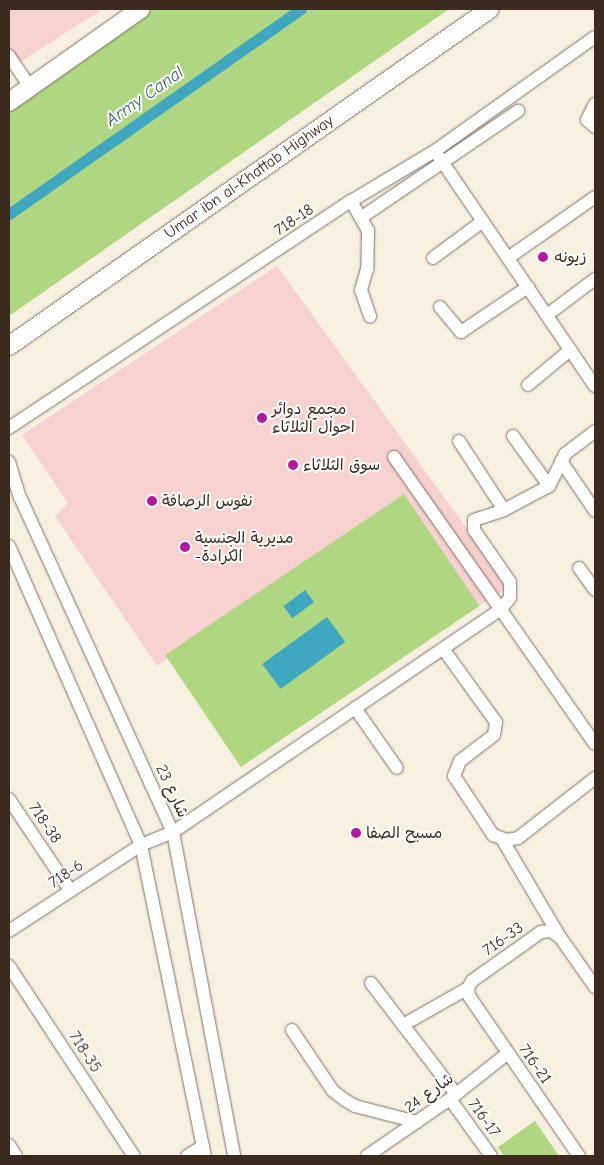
<!DOCTYPE html>
<meta charset="utf-8">
<style>
body{margin:0}
#map{position:relative;width:604px;height:1165px;overflow:hidden;background:#f7f0e0;font-family:"Comic Neue","Playpen Sans Arabic",sans-serif}
div>[style]{position:absolute}
.built>*{inset:0;background:#f7d0d0}
.green>*{inset:0;background:#afd681;transform-origin:0 0}
.water>*{inset:0;background:#40a7c0;transform-origin:0 0}
.canal>*{height:11px;margin:-5.5px;padding:0 5.5px;transform-origin:5.5px;border-radius:5.5px;background:#40a7c0}
.roads{filter:drop-shadow(0 0 1px #7d6f62) drop-shadow(0 0 1px #7d6f62)}
.minor>*{height:12px;margin:-6px;padding:0 6px;transform-origin:6px;border-radius:6px;background:#fff}
.highway>*{height:18px;margin:-9px;padding:0 9px;transform-origin:9px;border-radius:9px;background:#fff}
.dots>*{width:14px;height:14px;translate:-50% -50%;box-sizing:border-box;border:2px solid #fff;border-radius:50%}
span{translate:-50% -50%;white-space:nowrap;text-align:center;line-height:1.15;-webkit-text-stroke:4px #fff;paint-order:stroke}
.street-label{font-size:16px;color:#3b2a1e}
.poi-label{font-size:16px;color:#3b2a1e}
.left{translate:0 -50%;text-align:left}
.water-label{font-size:18px;color:#3d6267;font-style:italic}
.frame{position:absolute;inset:0;border:10px solid #3b2a1e;pointer-events:none}
</style>
<div id="map">
<div class="built">
<div style="clip-path:polygon(9px 9px,103px 9px,9px 69px)"></div>
<div style="clip-path:polygon(277px 266px,509px 587px,479px 606px,404px 494px,157px 666px,55px 516px,68px 503px,22px 435px)"></div>
</div>
<div class="green">
<div style="clip-path:polygon(150px 9px,449px 9px,9px 316px,9px 108px)"></div>
<div style="left:404px;top:494px;width:135px;height:288px;rotate:56deg"></div>
<div style="clip-path:polygon(535px 1121px,559px 1156px,504px 1156px,498px 1147px)"></div>
</div>
<div class="water">
<div style="left:305px;top:590px;width:15px;height:27px;rotate:53deg"></div>
<div style="left:327px;top:617px;width:31px;height:80px;rotate:54deg"></div>
</div>
<div class="canal">
<div style="left:9px;top:214px;width:357px;rotate:-35.1deg"></div>
</div>
<div class="roads">
<div class="minor">
<div style="left:9px;top:56px;width:37px;rotate:56deg"></div>
<div style="left:595px;top:104px;width:18px;rotate:117deg"></div>
<div style="left:587px;top:120px;width:11px;rotate:41deg"></div>
<div style="left:435px;top:151px;width:284px;rotate:55.8deg"></div>
<div style="left:351px;top:201px;width:34px;rotate:60deg"></div>
<div style="left:368px;top:230px;width:39px;rotate:91deg"></div>
<div style="left:367px;top:269px;width:22px;rotate:106deg"></div>
<div style="left:361px;top:290px;width:28px;rotate:71deg"></div>
<div style="left:362px;top:217px;width:189px;rotate:-34.2deg"></div>
<div style="left:433px;top:258px;width:62px;rotate:-36.5deg"></div>
<div style="left:508px;top:258px;width:106px;rotate:-35deg"></div>
<div style="left:440px;top:307px;width:33px;rotate:50deg"></div>
<div style="left:461px;top:332px;width:81px;rotate:-33.9deg"></div>
<div style="left:547px;top:315px;width:60px;rotate:-36.9deg"></div>
<div style="left:528px;top:385px;width:55px;rotate:-39.8deg"></div>
<div style="left:9px;top:428px;width:410px;rotate:-33.6deg"></div>
<div style="left:351px;top:201px;width:98px;rotate:-30.8deg"></div>
<div style="left:435px;top:151px;width:196px;rotate:-35.5deg"></div>
<div style="left:513px;top:436px;width:62px;rotate:54.2deg"></div>
<div style="left:459px;top:441px;width:82px;rotate:56.9deg"></div>
<div style="left:394px;top:457px;width:350px;rotate:55deg"></div>
<div style="left:561px;top:461px;width:60px;rotate:55.8deg"></div>
<div style="left:9px;top:462px;width:37px;rotate:73deg"></div>
<div style="left:20px;top:497px;width:368px;rotate:65.5deg"></div>
<div style="left:173px;top:832px;width:330px;rotate:79.3deg"></div>
<div style="left:9px;top:546px;width:327px;rotate:66.2deg"></div>
<div style="left:141px;top:845px;width:318px;rotate:78.4deg"></div>
<div style="left:579px;top:568px;width:27px;rotate:54deg"></div>
<div style="left:444px;top:650px;width:89px;rotate:54.2deg"></div>
<div style="left:496px;top:722px;width:13px;rotate:99deg"></div>
<div style="left:494px;top:735px;width:43px;rotate:142.6deg"></div>
<div style="left:460px;top:761px;width:16px;rotate:112deg"></div>
<div style="left:454px;top:776px;width:71px;rotate:56.5deg"></div>
<div style="left:493px;top:835px;width:15px;rotate:20deg"></div>
<div style="left:507px;top:840px;width:11px;rotate:-10deg"></div>
<div style="left:518px;top:838px;width:98px;rotate:-37.9deg"></div>
<div style="left:355px;top:708px;width:73px;rotate:55deg"></div>
<div style="left:9px;top:799px;width:110px;rotate:56.2deg"></div>
<div style="left:502px;top:839px;width:114px;rotate:59.4deg"></div>
<div style="left:9px;top:931px;width:158px;rotate:-33.1deg"></div>
<div style="left:141px;top:845px;width:35px;rotate:-22deg"></div>
<div style="left:173px;top:832px;width:397px;rotate:-34.2deg"></div>
<div style="left:501px;top:609px;width:14px;rotate:-51deg"></div>
<div style="left:510px;top:598px;width:16px;rotate:-90deg"></div>
<div style="left:510px;top:582px;width:63px;rotate:-124.7deg"></div>
<div style="left:474px;top:530px;width:10px;rotate:-90deg"></div>
<div style="left:474px;top:520px;width:32px;rotate:-18deg"></div>
<div style="left:504px;top:510px;width:51px;rotate:-28.1deg"></div>
<div style="left:549px;top:486px;width:36px;rotate:-63deg"></div>
<div style="left:565px;top:454px;width:38px;rotate:-37deg"></div>
<div style="left:9px;top:966px;width:227px;rotate:56.7deg"></div>
<div style="left:371px;top:983px;width:140px;rotate:52.6deg"></div>
<div style="left:468px;top:988px;width:8px;rotate:83deg"></div>
<div style="left:469px;top:996px;width:194px;rotate:55.5deg"></div>
<div style="left:403px;top:1025px;width:75px;rotate:-29.6deg"></div>
<div style="left:468px;top:988px;width:8px;rotate:-60deg"></div>
<div style="left:472px;top:981px;width:85px;rotate:-35.4deg"></div>
<div style="left:541px;top:932px;width:10px;rotate:-6deg"></div>
<div style="left:551px;top:931px;width:11px;rotate:34deg"></div>
<div style="left:560px;top:937px;width:61px;rotate:55deg"></div>
<div style="left:292px;top:1030px;width:73px;rotate:56.1deg"></div>
<div style="left:333px;top:1091px;width:15px;rotate:37deg"></div>
<div style="left:345px;top:1100px;width:12px;rotate:31deg"></div>
<div style="left:355px;top:1106px;width:64px;rotate:14.5deg"></div>
<div style="left:450px;top:1099px;width:70px;rotate:54.3deg"></div>
<div style="left:9px;top:1145px;width:13px;rotate:58deg"></div>
<div style="left:187px;top:1156px;width:19px;rotate:-32deg"></div>
<div style="left:367px;top:1156px;width:101px;rotate:-34.5deg"></div>
<div style="left:450px;top:1099px;width:74px;rotate:-38.4deg"></div>
</div>
<div class="highway">
<div style="left:9px;top:102px;width:161px;rotate:-35.2deg"></div>
<div style="left:9px;top:346px;width:587px;rotate:-35.02deg"></div>
</div>
</div>
<div class="dots">
<div style="left:543px;top:257px;background:#b5179e"></div>
<div style="left:262px;top:418px;background:#b5179e"></div>
<div style="left:293px;top:465px;background:#b5179e"></div>
<div style="left:152px;top:501px;background:#b5179e"></div>
<div style="left:185px;top:547px;background:#b5179e"></div>
<div style="left:356px;top:833px;background:#b5179e"></div>
</div>
<div class="street-label">
<span style="left:249px;top:177px;rotate:-35deg">Umar ibn al-Khattab Highway</span>
<span style="left:294px;top:220px;rotate:-34deg">718-18</span>
<span style="left:172px;top:791px;rotate:65deg">شارع 23</span>
<span style="left:45px;top:823px;rotate:56deg">718-38</span>
<span style="left:66px;top:874px;rotate:-33deg">718-6</span>
<span style="left:503px;top:939px;rotate:-35deg">716-33</span>
<span style="left:85px;top:1052px;rotate:57deg">718-35</span>
<span style="left:535px;top:1064px;rotate:55deg">716-21</span>
<span style="left:429px;top:1093px;rotate:-36deg">شارع 24</span>
<span style="left:484px;top:1118px;rotate:54deg">716-17</span>
</div>
<div class="poi-label">
<span class="left" style="left:554px;top:257px">زيونه</span>
<span class="left" style="left:272px;top:418px">مجمع دوائر<br>احوال الثلاثاء</span>
<span class="left" style="left:303px;top:465px">سوق الثلاثاء</span>
<span class="left" style="left:162px;top:501px">نفوس الرصافة</span>
<span class="left" style="left:195px;top:547px">مديرية الجنسية<br>-الكرادة</span>
<span class="left" style="left:366px;top:833px">مسبح الصفا</span>
</div>
<div class="water-label">
<span style="left:145px;top:97px;rotate:-35deg">Army Canal</span>
</div>
<div class="frame"></div>
</div>
